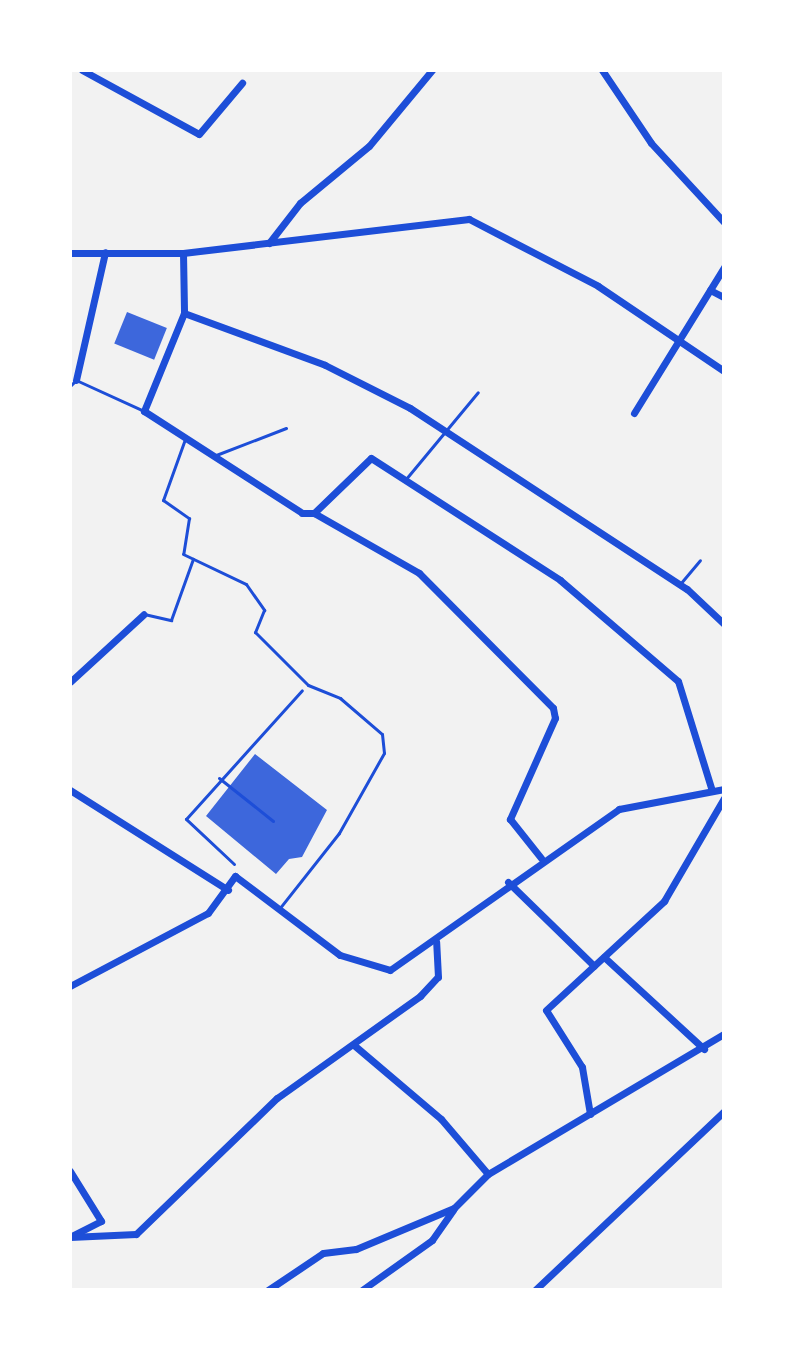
<!DOCTYPE html>
<style>
body{margin:0}
#map{position:relative;width:794px;height:1360px;overflow:hidden;background:#f2f2f2;font-family:Inter,sans-serif}
div>[style]{position:absolute}
.building>*{inset:0;background:#3d67dc;transform-origin:0 0}
.path>*{height:3px;margin:-1.5px;padding:0 1.5px;transform-origin:1.5px;border-radius:1.5px;background:#1d4ed8}
.service>*{height:3px;margin:-1.5px;padding:0 1.5px;transform-origin:1.5px;border-radius:1.5px;background:#1d4ed8}
.minor>*{height:7px;margin:-3.5px;padding:0 3.5px;transform-origin:3.5px;border-radius:3.5px;background:#1d4ed8}
span{translate:-50% -50%;white-space:nowrap;text-align:center;line-height:1.15;-webkit-text-stroke:6px #fff;paint-order:stroke}
.frame{position:absolute;inset:0;border:72px solid #fff;pointer-events:none}
</style>
<div id="map">
<div class="building">
<div style="left:127px;top:312px;width:43px;height:34px;rotate:22deg"></div>
<div style="clip-path:polygon(255px 754px,327px 810px,302px 857px,289px 859px,276px 874px,206px 816px)"></div>
</div>
<div class="path">
<div style="left:219px;top:778px;width:69px;rotate:38.5deg"></div>
<div style="left:234px;top:864px;width:66px;rotate:-136.8deg"></div>
<div style="left:186px;top:819px;width:173px;rotate:-48deg"></div>
</div>
<div class="service">
<div style="left:70px;top:386px;width:8px;rotate:-45deg"></div>
<div style="left:76px;top:380px;width:75px;rotate:24.5deg"></div>
<div style="left:185px;top:439px;width:65px;rotate:109.8deg"></div>
<div style="left:163px;top:500px;width:32px;rotate:35deg"></div>
<div style="left:189px;top:518px;width:36px;rotate:99deg"></div>
<div style="left:183px;top:554px;width:70px;rotate:25.5deg"></div>
<div style="left:246px;top:584px;width:32px;rotate:55deg"></div>
<div style="left:264px;top:610px;width:24px;rotate:112deg"></div>
<div style="left:255px;top:632px;width:75px;rotate:45deg"></div>
<div style="left:308px;top:685px;width:35px;rotate:22deg"></div>
<div style="left:340px;top:698px;width:55px;rotate:40.6deg"></div>
<div style="left:382px;top:734px;width:19px;rotate:84deg"></div>
<div style="left:384px;top:753px;width:92px;rotate:119.4deg"></div>
<div style="left:339px;top:833px;width:97px;rotate:128.3deg"></div>
<div style="left:216px;top:455px;width:75px;rotate:-21.1deg"></div>
<div style="left:405px;top:480px;width:114px;rotate:-50.3deg"></div>
<div style="left:680px;top:584px;width:31px;rotate:-50deg"></div>
<div style="left:144px;top:614px;width:28px;rotate:13deg"></div>
<div style="left:171px;top:620px;width:65px;rotate:-70.2deg"></div>
</div>
<div class="minor">
<div style="left:82px;top:70px;width:133px;rotate:28.7deg"></div>
<div style="left:199px;top:134px;width:67px;rotate:-49.9deg"></div>
<div style="left:602px;top:70px;width:88px;rotate:56.1deg"></div>
<div style="left:651px;top:143px;width:108px;rotate:47.3deg"></div>
<div style="left:269px;top:243px;width:51px;rotate:-52.2deg"></div>
<div style="left:300px;top:203px;width:89px;rotate:-39.6deg"></div>
<div style="left:369px;top:146px;width:99px;rotate:-50.3deg"></div>
<div style="left:70px;top:253px;width:113px"></div>
<div style="left:183px;top:253px;width:288px;rotate:-6.8deg"></div>
<div style="left:469px;top:219px;width:145px;rotate:27.4deg"></div>
<div style="left:598px;top:286px;width:152px;rotate:34deg"></div>
<div style="left:183px;top:253px;width:60px;rotate:89deg"></div>
<div style="left:184px;top:313px;width:106px;rotate:112.2deg"></div>
<div style="left:144px;top:411px;width:188px;rotate:32.8deg"></div>
<div style="left:302px;top:513px;width:12px"></div>
<div style="left:314px;top:513px;width:121px;rotate:29.7deg"></div>
<div style="left:419px;top:573px;width:190px;rotate:45.2deg"></div>
<div style="left:553px;top:708px;width:10px;rotate:79deg"></div>
<div style="left:555px;top:718px;width:111px;rotate:114deg"></div>
<div style="left:510px;top:819px;width:50px;rotate:51.5deg"></div>
<div style="left:710px;top:290px;width:16px;rotate:27deg"></div>
<div style="left:184px;top:313px;width:150px;rotate:20.2deg"></div>
<div style="left:325px;top:365px;width:95px;rotate:26.8deg"></div>
<div style="left:410px;top:408px;width:331px;rotate:33.2deg"></div>
<div style="left:687px;top:589px;width:51px;rotate:43.4deg"></div>
<div style="left:76px;top:380px;width:131px;rotate:-77.2deg"></div>
<div style="left:634px;top:413px;width:172px;rotate:-58.3deg"></div>
<div style="left:314px;top:513px;width:79px;rotate:-44deg"></div>
<div style="left:371px;top:458px;width:225px;rotate:32.8deg"></div>
<div style="left:560px;top:580px;width:155px;rotate:40.6deg"></div>
<div style="left:678px;top:681px;width:115px;rotate:72.8deg"></div>
<div style="left:70px;top:682px;width:100px;rotate:-42.6deg"></div>
<div style="left:70px;top:790px;width:187px;rotate:32.3deg"></div>
<div style="left:508px;top:882px;width:120px;rotate:44.3deg"></div>
<div style="left:604px;top:957px;width:136px;rotate:42.6deg"></div>
<div style="left:70px;top:986px;width:156px;rotate:-27.9deg"></div>
<div style="left:208px;top:913px;width:46px;rotate:-53.9deg"></div>
<div style="left:235px;top:876px;width:131px;rotate:37deg"></div>
<div style="left:340px;top:955px;width:52px;rotate:16.7deg"></div>
<div style="left:390px;top:970px;width:280px;rotate:-35.1deg"></div>
<div style="left:619px;top:809px;width:107px;rotate:-10.8deg"></div>
<div style="left:355px;top:1046px;width:113px;rotate:40.3deg"></div>
<div style="left:441px;top:1119px;width:72px;rotate:49.5deg"></div>
<div style="left:590px;top:1114px;width:48px;rotate:-99.7deg"></div>
<div style="left:582px;top:1067px;width:67px;rotate:-122.3deg"></div>
<div style="left:546px;top:1010px;width:161px;rotate:-42.7deg"></div>
<div style="left:664px;top:901px;width:119px;rotate:-59.8deg"></div>
<div style="left:70px;top:1171px;width:59px;rotate:58.2deg"></div>
<div style="left:101px;top:1221px;width:35px;rotate:153deg"></div>
<div style="left:70px;top:1237px;width:66px;rotate:-2.6deg"></div>
<div style="left:136px;top:1234px;width:196px;rotate:-44deg"></div>
<div style="left:277px;top:1098px;width:176px;rotate:-35.5deg"></div>
<div style="left:420px;top:996px;width:26px;rotate:-47deg"></div>
<div style="left:438px;top:977px;width:35px;rotate:-93deg"></div>
<div style="left:268px;top:1290px;width:66px;rotate:-33.9deg"></div>
<div style="left:323px;top:1253px;width:33px;rotate:-7deg"></div>
<div style="left:356px;top:1249px;width:106px;rotate:-22.7deg"></div>
<div style="left:454px;top:1208px;width:48px;rotate:-45deg"></div>
<div style="left:488px;top:1174px;width:274px;rotate:-30.7deg"></div>
<div style="left:362px;top:1290px;width:86px;rotate:-35.5deg"></div>
<div style="left:432px;top:1240px;width:37px;rotate:-55deg"></div>
<div style="left:535px;top:1290px;width:260px;rotate:-43.4deg"></div>
</div>
<div class="frame"></div>
</div>
